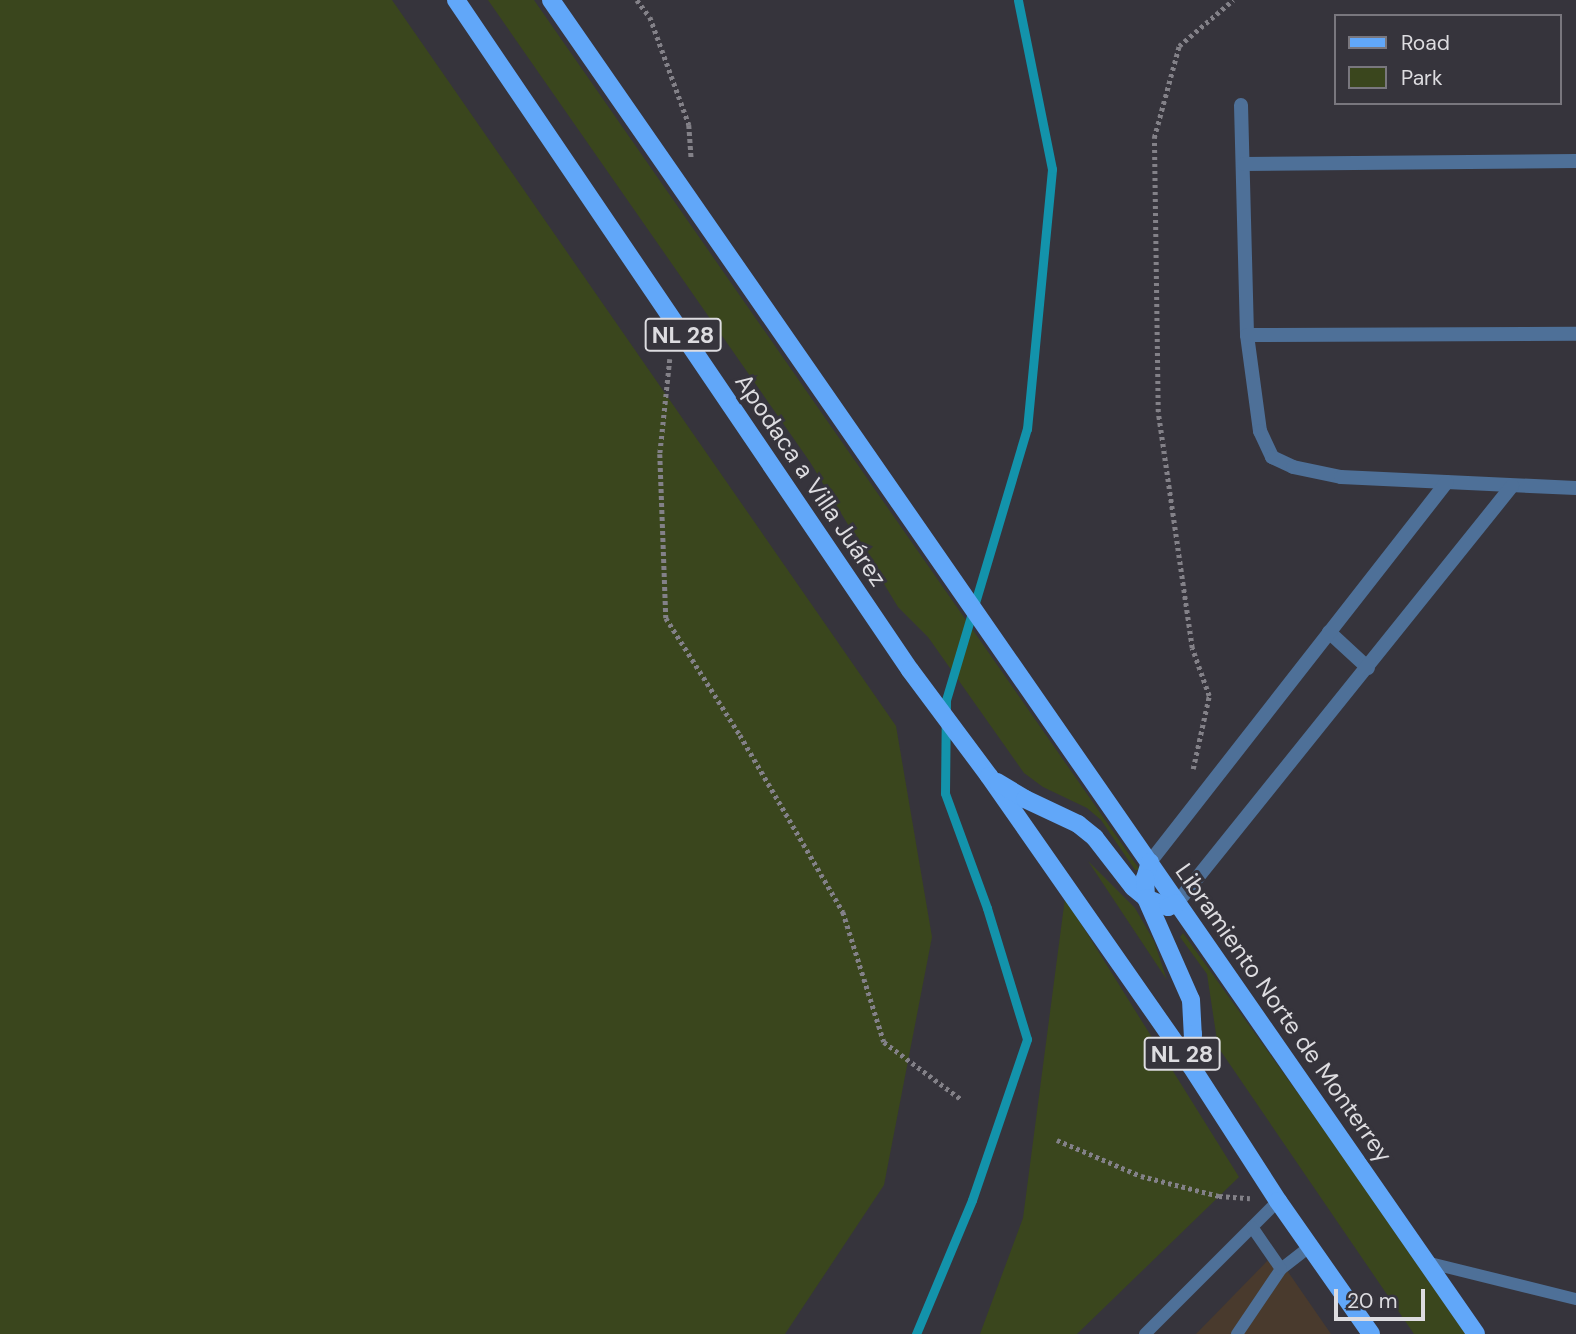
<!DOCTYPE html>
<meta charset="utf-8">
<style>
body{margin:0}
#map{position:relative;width:1576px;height:1334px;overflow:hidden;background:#36343c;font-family:"DM Sans",sans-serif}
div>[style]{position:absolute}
.industrial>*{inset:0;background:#493a2d}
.green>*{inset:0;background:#3a461d}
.stream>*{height:9px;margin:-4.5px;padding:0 4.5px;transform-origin:4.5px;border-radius:4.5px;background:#1393ab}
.path>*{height:4.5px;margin-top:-2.25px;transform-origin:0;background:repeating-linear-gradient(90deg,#838188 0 3.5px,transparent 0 7px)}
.service>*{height:12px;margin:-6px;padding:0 6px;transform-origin:6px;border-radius:6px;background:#4e7098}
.minor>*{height:14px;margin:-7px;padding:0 7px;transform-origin:7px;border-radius:7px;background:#4e7098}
.primary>*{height:18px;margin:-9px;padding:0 9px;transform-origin:9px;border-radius:9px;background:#61a7f9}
span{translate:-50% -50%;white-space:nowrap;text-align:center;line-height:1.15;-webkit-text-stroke:6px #36343c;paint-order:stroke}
.shield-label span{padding:2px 5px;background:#36343c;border:2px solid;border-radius:5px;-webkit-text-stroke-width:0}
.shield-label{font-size:23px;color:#dddce0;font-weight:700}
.street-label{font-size:24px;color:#dddce0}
.legend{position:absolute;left:1334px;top:14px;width:228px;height:91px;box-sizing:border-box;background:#36343c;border:2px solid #79777e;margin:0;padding:9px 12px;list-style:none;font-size:21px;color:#dddce0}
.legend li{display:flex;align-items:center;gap:14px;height:35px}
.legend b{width:35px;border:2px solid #79777e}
.scale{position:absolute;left:1334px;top:1289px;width:91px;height:32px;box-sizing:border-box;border:4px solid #dddce0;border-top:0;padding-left:9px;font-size:21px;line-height:24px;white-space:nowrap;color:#dddce0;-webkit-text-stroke:5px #36343c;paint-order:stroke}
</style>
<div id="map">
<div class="industrial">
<div style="clip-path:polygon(1275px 1253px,1331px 1334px,1196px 1334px)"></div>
</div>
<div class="green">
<div style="clip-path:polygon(0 0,392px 0,896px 726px,932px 937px,884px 1185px,785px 1334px,0 1334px)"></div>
<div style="clip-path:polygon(488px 0,534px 0,1140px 870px,1135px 870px,1101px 820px,1087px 808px,1043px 787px,1024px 773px,928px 637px,898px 607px,810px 462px)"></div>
<div style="clip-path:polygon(1088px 861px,1135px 908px,1154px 941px,1167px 980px)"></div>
<div style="clip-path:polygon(1065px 898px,1239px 1177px,1077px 1334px,980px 1334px,1023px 1218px)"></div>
<div style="clip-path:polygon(1183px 933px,1363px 1184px,1467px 1334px,1414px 1334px,1218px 1047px,1207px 974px,1180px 937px)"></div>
</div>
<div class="stream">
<div style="left:916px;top:1334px;width:145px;rotate:-67.3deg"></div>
<div style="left:972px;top:1200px;width:170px;rotate:-71.1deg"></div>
<div style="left:1027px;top:1039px;width:137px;rotate:-107deg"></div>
<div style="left:987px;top:908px;width:122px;rotate:-110.1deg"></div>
<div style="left:945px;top:793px;width:93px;rotate:-89.4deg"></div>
<div style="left:946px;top:700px;width:283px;rotate:-73.4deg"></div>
<div style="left:1027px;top:429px;width:261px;rotate:-84.5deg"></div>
<div style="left:1052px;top:169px;width:172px;rotate:-101.4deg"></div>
</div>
<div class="path">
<div style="left:637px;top:0;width:21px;rotate:53deg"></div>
<div style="left:650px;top:17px;width:115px;rotate:70.1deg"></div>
<div style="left:689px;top:125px;width:32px;rotate:86deg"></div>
<div style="left:670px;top:359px;width:96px;rotate:96deg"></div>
<div style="left:660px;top:454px;width:164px;rotate:87.9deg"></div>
<div style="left:666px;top:618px;width:138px;rotate:57.7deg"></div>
<div style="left:740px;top:735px;width:205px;rotate:59.8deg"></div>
<div style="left:843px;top:912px;width:136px;rotate:72.5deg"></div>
<div style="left:884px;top:1042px;width:97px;rotate:36.6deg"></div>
<div style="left:1193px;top:769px;width:75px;rotate:-77.6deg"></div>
<div style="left:1209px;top:696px;width:51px;rotate:-109.5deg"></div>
<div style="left:1192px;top:648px;width:238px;rotate:-98.2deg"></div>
<div style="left:1158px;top:412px;width:274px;rotate:-90.8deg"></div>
<div style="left:1154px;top:138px;width:95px;rotate:-74.8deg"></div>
<div style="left:1179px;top:46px;width:71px;rotate:-40.4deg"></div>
<div style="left:1057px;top:1140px;width:91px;rotate:23.2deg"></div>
<div style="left:1141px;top:1176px;width:81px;rotate:14.4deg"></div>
<div style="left:1219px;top:1196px;width:31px;rotate:4deg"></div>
</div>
<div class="service">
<div style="left:1430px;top:1263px;width:150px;rotate:13.9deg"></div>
<div style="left:1281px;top:1269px;width:37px;rotate:-38deg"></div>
<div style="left:1145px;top:1334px;width:188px;rotate:-45deg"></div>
<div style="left:1237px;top:1334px;width:78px;rotate:-55.9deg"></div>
<div style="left:1281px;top:1269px;width:51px;rotate:-124.6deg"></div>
</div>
<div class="minor">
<div style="left:1241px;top:105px;width:230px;rotate:88.5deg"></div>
<div style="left:1247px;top:335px;width:97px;rotate:82.3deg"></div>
<div style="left:1260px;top:431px;width:29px;rotate:65deg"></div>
<div style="left:1272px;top:457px;width:23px;rotate:25deg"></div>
<div style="left:1293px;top:467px;width:49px;rotate:11.8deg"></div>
<div style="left:1341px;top:477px;width:235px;rotate:2.7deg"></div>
<div style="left:1244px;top:164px;width:332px;rotate:-0.5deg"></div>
<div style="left:1247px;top:335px;width:329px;rotate:-0.2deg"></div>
<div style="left:1329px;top:632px;width:53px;rotate:42.7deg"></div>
<div style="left:1150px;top:862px;width:482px;rotate:-52deg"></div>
<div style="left:1177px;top:903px;width:535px;rotate:-51.22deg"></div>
</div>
<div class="primary">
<div style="left:456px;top:0;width:809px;rotate:55.88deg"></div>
<div style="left:910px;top:670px;width:132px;rotate:53.3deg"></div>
<div style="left:989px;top:776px;width:353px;rotate:55.1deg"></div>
<div style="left:1191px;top:1066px;width:161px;rotate:57.2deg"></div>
<div style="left:1278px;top:1201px;width:162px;rotate:55deg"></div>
<div style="left:551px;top:0;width:1623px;rotate:55.26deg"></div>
<div style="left:997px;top:782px;width:33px;rotate:31deg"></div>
<div style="left:1025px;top:799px;width:59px;rotate:25.3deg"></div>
<div style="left:1078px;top:824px;width:22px;rotate:39deg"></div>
<div style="left:1095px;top:838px;width:62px;rotate:52.2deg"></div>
<div style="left:1133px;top:887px;width:17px;rotate:40deg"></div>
<div style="left:1146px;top:898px;width:24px;rotate:22deg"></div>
<div style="left:1168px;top:907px;width:10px;rotate:-24deg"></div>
<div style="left:1150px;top:862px;width:17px;rotate:107deg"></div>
<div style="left:1145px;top:878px;width:20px;rotate:87deg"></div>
<div style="left:1146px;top:898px;width:111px;rotate:66.2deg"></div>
<div style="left:1191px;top:1000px;width:34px;rotate:87deg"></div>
<div style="left:1193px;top:1034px;width:32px;rotate:94deg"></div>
</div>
<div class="shield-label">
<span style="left:683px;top:335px">NL 28</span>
<span style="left:1182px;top:1054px">NL 28</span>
</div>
<div class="street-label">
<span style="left:811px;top:480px;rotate:56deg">Apodaca a Villa Juárez</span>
<span style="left:1284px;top:1013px;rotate:55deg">Libramiento Norte de Monterrey</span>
</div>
<ul class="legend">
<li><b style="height:9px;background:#61a7f9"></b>Road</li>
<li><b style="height:19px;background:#3a461d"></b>Park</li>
</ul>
<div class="scale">20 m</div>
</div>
